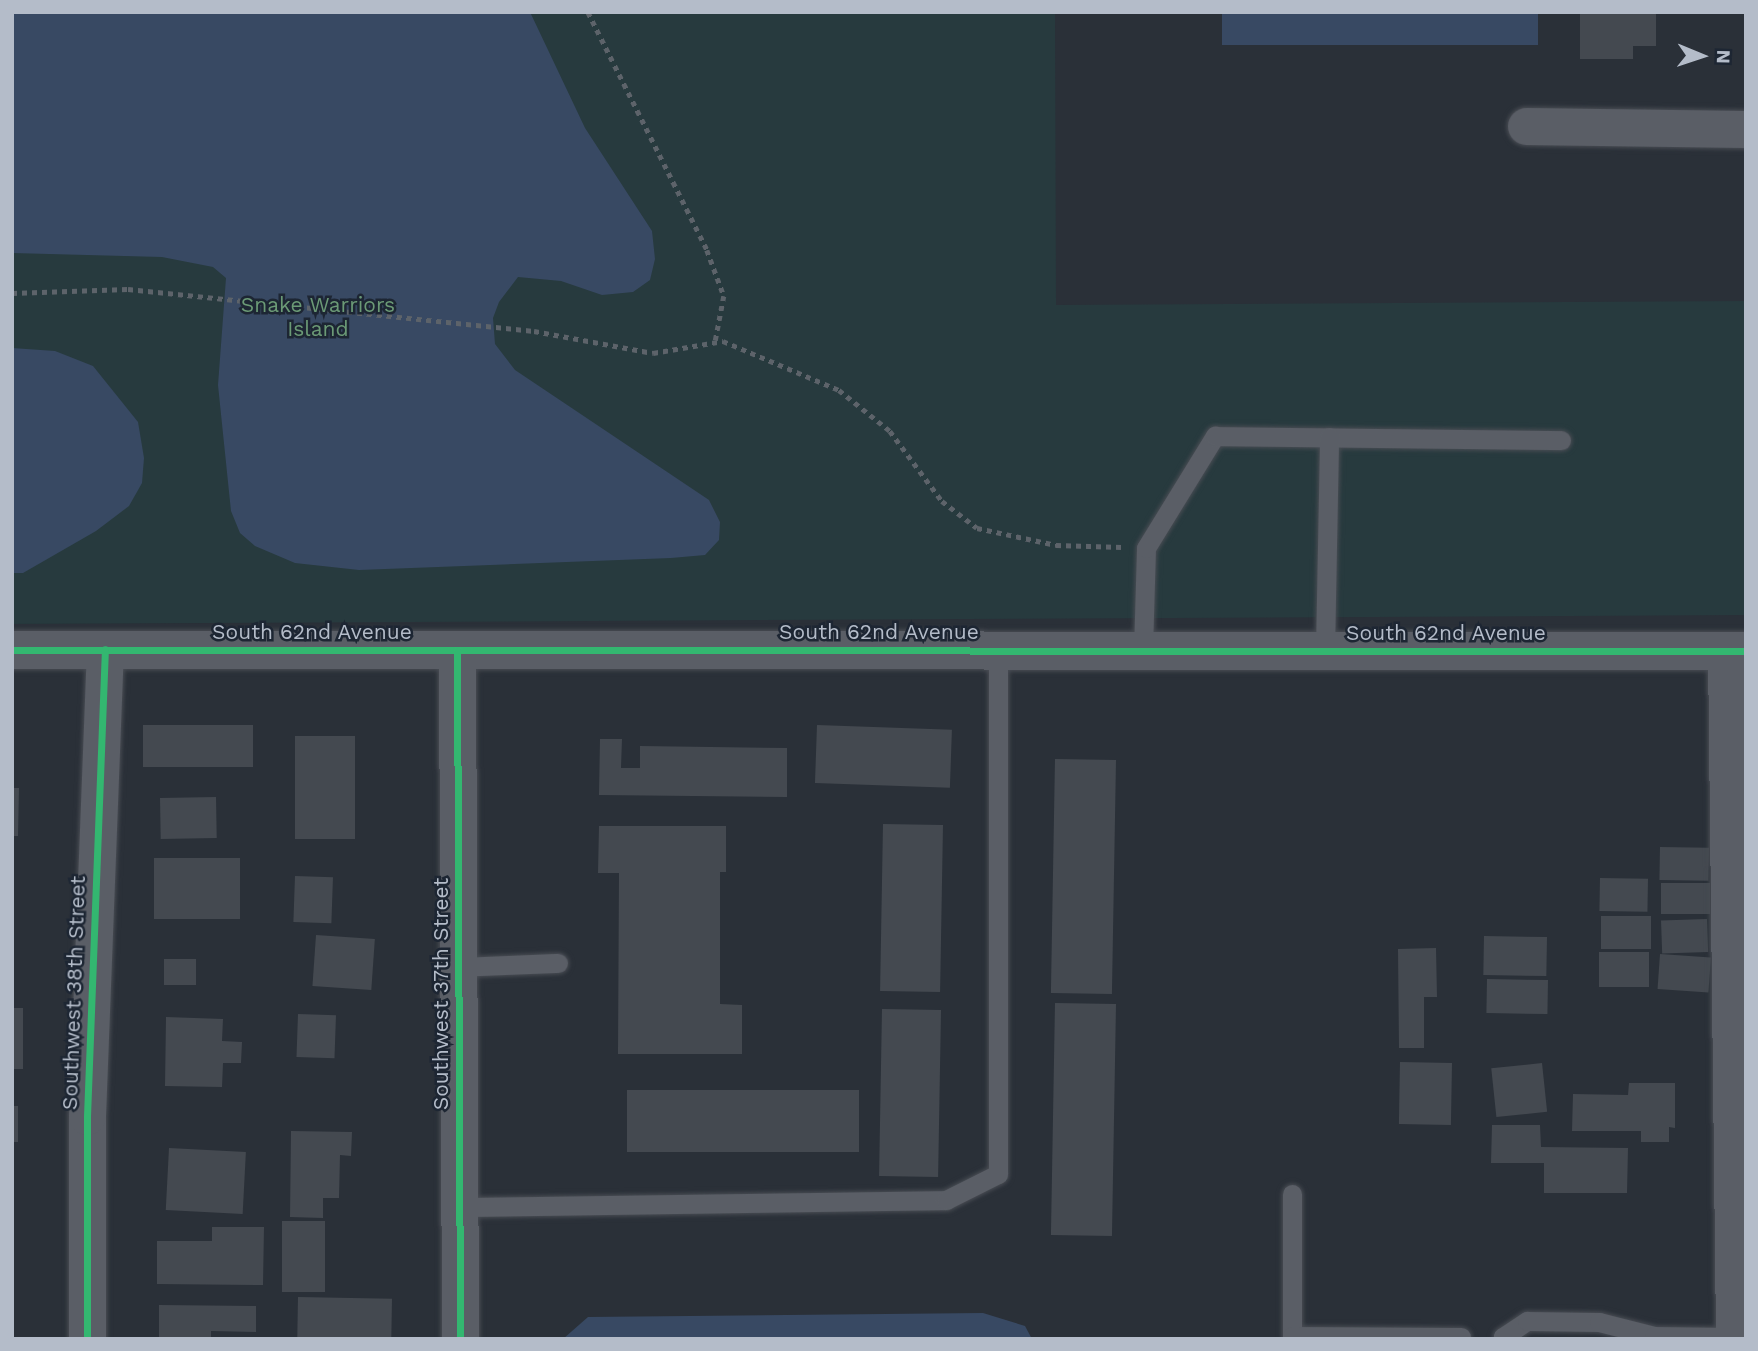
<!DOCTYPE html>
<style>
body{margin:0}
#map{position:relative;width:1758px;height:1351px;overflow:hidden;background:#2a3038;font-family:"Work Sans",sans-serif}
div>[style]{position:absolute}
.green>*{inset:0;background:#273a3e}
.water>*{inset:0;background:#384963;transform-origin:0 0}
.building>*{inset:0;background:#444950;transform-origin:0 0}
.path>*{height:4.5px;margin-top:-2.25px;transform-origin:0;background:repeating-linear-gradient(90deg,#5d636a 0 5px,transparent 0 10px)}
.roads{filter:drop-shadow(0 0 2px #484c53) drop-shadow(0 0 2px #484c53)}
.service>*{height:19px;margin:-9.5px;padding:0 9.5px;transform-origin:9.5px;border-radius:9.5px;background:#5a5e66}
.minor>*{height:37px;margin:-18.5px;padding:0 18.5px;transform-origin:18.5px;border-radius:18.5px;background:#5a5e66}
.tertiary>*{height:38px;margin:-19px;padding:0 19px;transform-origin:19px;border-radius:19px;background:#5a5e66}
.cycleway>*{height:7px;margin:-3.5px;padding:0 3.5px;transform-origin:3.5px;border-radius:3.5px;background:#33b770}
span{translate:-50% -50%;white-space:nowrap;text-align:center;line-height:1.15;-webkit-text-stroke:5px #1d2633;paint-order:stroke}
.park-label{font-size:21px;color:#6b9a76}
.street-label{font-size:21px;color:#b4bcc9}
.frame{position:absolute;inset:0;border:14px solid #b4bcc9;pointer-events:none}
.north{position:absolute;left:1667px;top:21px;width:70px;height:70px;-webkit-text-stroke:5px #1d2633;paint-order:stroke;rotate:92deg;font-size:19px;font-weight:700;line-height:28px;text-align:center;color:#b4bcc9}
.north::after{content:'';display:block;margin:auto;width:24px;height:32px;background:#b4bcc9;clip-path:polygon(50% 0,100% 100%,50% 72%,0 100%)}
</style>
<div id="map">
<div class="green">
<div style="clip-path:polygon(12px 12px,1055px 12px,1056px 305px,1746px 301px,1746px 615px,12px 624px)"></div>
</div>
<div class="water">
<div style="clip-path:polygon(12px 12px,530px 12px,585px 128px,652px 231px,655px 259px,650px 280px,633px 292px,602px 295px,561px 281px,518px 277px,499px 302px,493px 318px,495px 344px,515px 370px,709px 500px,720px 522px,719px 540px,705px 555px,671px 558px,359px 570px,295px 563px,255px 546px,240px 533px,231px 511px,218px 385px,226px 278px,213px 267px,162px 257px,12px 253px)"></div>
<div style="left:1222px;top:12px;width:316px;height:33px"></div>
<div style="clip-path:polygon(12px 348px,55px 351px,93px 366px,138px 422px,144px 458px,142px 483px,129px 506px,96px 531px,23px 573px,12px 573px)"></div>
<div style="clip-path:polygon(983px 1313px,1025px 1326px,1032px 1339px,563px 1339px,588px 1317px)"></div>
</div>
<div class="building">
<div style="clip-path:polygon(1580px 12px,1656px 12px,1656px 46px,1633px 46px,1633px 59px,1580px 59px)"></div>
<div style="left:143px;top:725px;width:110px;height:42px"></div>
<div style="left:817px;top:725px;width:135px;height:58px;rotate:2deg"></div>
<div style="left:295px;top:736px;width:60px;height:103px"></div>
<div style="clip-path:polygon(600px 739px,622px 739px,621px 768px,640px 768px,640px 746px,787px 748px,787px 797px,599px 795px)"></div>
<div style="left:1055px;top:759px;width:61px;height:234px;rotate:1deg"></div>
<div style="clip-path:polygon(12px 788px,19px 788px,18px 836px,12px 836px)"></div>
<div style="left:216px;top:797px;width:41px;height:56px;rotate:89deg"></div>
<div style="left:883px;top:824px;width:60px;height:167px;rotate:1deg"></div>
<div style="clip-path:polygon(599px 826px,726px 826px,726px 872px,720px 872px,720px 1004px,742px 1005px,742px 1054px,618px 1054px,619px 873px,598px 873px)"></div>
<div style="left:1660px;top:847px;width:49px;height:33px;rotate:1deg"></div>
<div style="left:154px;top:858px;width:86px;height:61px"></div>
<div style="left:295px;top:876px;width:38px;height:46px;rotate:2deg"></div>
<div style="left:1600px;top:878px;width:48px;height:33px;rotate:1deg"></div>
<div style="left:1661px;top:883px;width:49px;height:31px"></div>
<div style="left:1651px;top:916px;width:33px;height:50px;rotate:90deg"></div>
<div style="left:1707px;top:919px;width:33px;height:46px;rotate:88deg"></div>
<div style="left:316px;top:935px;width:59px;height:51px;rotate:4deg"></div>
<div style="left:1484px;top:936px;width:63px;height:39px;rotate:1deg"></div>
<div style="clip-path:polygon(1436px 948px,1437px 997px,1424px 997px,1424px 1048px,1399px 1048px,1398px 949px)"></div>
<div style="left:1599px;top:952px;width:50px;height:35px"></div>
<div style="left:1660px;top:954px;width:51px;height:35px;rotate:4deg"></div>
<div style="left:164px;top:959px;width:32px;height:26px"></div>
<div style="left:1487px;top:979px;width:61px;height:34px;rotate:1deg"></div>
<div style="left:1055px;top:1003px;width:61px;height:232px;rotate:1deg"></div>
<div style="left:12px;top:1008px;width:11px;height:61px"></div>
<div style="left:882px;top:1009px;width:59px;height:167px;rotate:1deg"></div>
<div style="left:298px;top:1014px;width:38px;height:43px;rotate:2deg"></div>
<div style="clip-path:polygon(166px 1017px,223px 1019px,222px 1041px,242px 1042px,241px 1063px,223px 1063px,222px 1087px,165px 1086px)"></div>
<div style="left:1400px;top:1062px;width:52px;height:62px;rotate:1deg"></div>
<div style="left:1542px;top:1063px;width:49px;height:51px;rotate:84deg"></div>
<div style="clip-path:polygon(1629px 1083px,1675px 1083px,1675px 1128px,1669px 1127px,1669px 1142px,1641px 1142px,1641px 1131px,1572px 1131px,1573px 1094px,1628px 1095px)"></div>
<div style="left:627px;top:1090px;width:232px;height:62px"></div>
<div style="left:12px;top:1106px;width:6px;height:36px"></div>
<div style="clip-path:polygon(1492px 1125px,1540px 1125px,1541px 1147px,1628px 1148px,1627px 1193px,1544px 1193px,1544px 1163px,1491px 1163px)"></div>
<div style="clip-path:polygon(291px 1131px,352px 1132px,351px 1156px,340px 1155px,339px 1198px,323px 1198px,323px 1218px,290px 1217px)"></div>
<div style="left:169px;top:1148px;width:77px;height:62px;rotate:3deg"></div>
<div style="left:282px;top:1221px;width:43px;height:71px"></div>
<div style="clip-path:polygon(212px 1227px,264px 1227px,263px 1285px,157px 1284px,157px 1241px,212px 1241px)"></div>
<div style="left:298px;top:1297px;width:94px;height:42px;rotate:1deg"></div>
<div style="clip-path:polygon(159px 1305px,256px 1306px,256px 1332px,211px 1331px,211px 1339px,159px 1339px)"></div>
</div>
<div class="path">
<div style="left:588px;top:12px;width:266px;rotate:63.4deg"></div>
<div style="left:707px;top:250px;width:49px;rotate:69.7deg"></div>
<div style="left:724px;top:296px;width:48px;rotate:100.8deg"></div>
<div style="left:12px;top:293px;width:116px;rotate:-2deg"></div>
<div style="left:128px;top:289px;width:408px;rotate:5.9deg"></div>
<div style="left:534px;top:331px;width:121px;rotate:10.5deg"></div>
<div style="left:653px;top:353px;width:71px;rotate:-9.7deg"></div>
<div style="left:723px;top:341px;width:126px;rotate:22.9deg"></div>
<div style="left:839px;top:390px;width:65px;rotate:38.8deg"></div>
<div style="left:890px;top:431px;width:87px;rotate:53.4deg"></div>
<div style="left:942px;top:501px;width:44px;rotate:37.6deg"></div>
<div style="left:977px;top:528px;width:81px;rotate:12.1deg"></div>
<div style="left:1056px;top:545px;width:66px;rotate:1.7deg"></div>
</div>
<div class="roads">
<div class="service">
<div style="left:1143px;top:650px;width:102px;rotate:-88.3deg"></div>
<div style="left:1146px;top:548px;width:132px;rotate:-58.4deg"></div>
<div style="left:1215px;top:436px;width:346px;rotate:0.7deg"></div>
<div style="left:1325px;top:651px;width:214px;rotate:-88.9deg"></div>
<div style="left:458px;top:967px;width:100px;rotate:-2.3deg"></div>
<div style="left:1292px;top:1194px;width:142px;rotate:90deg"></div>
<div style="left:1292px;top:1336px;width:169px;rotate:0.3deg"></div>
<div style="left:460px;top:1207px;width:486px;rotate:-0.8deg"></div>
<div style="left:946px;top:1200px;width:58px;rotate:-26.6deg"></div>
<div style="left:998px;top:1174px;width:524px;rotate:-90deg"></div>
<div style="left:1506px;top:1339px;width:4px;rotate:-146deg"></div>
<div style="left:1503px;top:1337px;width:29px;rotate:-34deg"></div>
<div style="left:1527px;top:1321px;width:72px;rotate:0.8deg"></div>
<div style="left:1599px;top:1322px;width:57px;rotate:14.3deg"></div>
<div style="left:1654px;top:1336px;width:80px;rotate:0.7deg"></div>
</div>
<div class="minor">
<div style="left:1526px;top:126px;width:220px;rotate:0.8deg"></div>
<div style="left:457px;top:650px;width:689px;rotate:89.75deg"></div>
<div style="left:1726px;top:651px;width:688px;rotate:89.33deg"></div>
<div style="left:87px;top:1339px;width:223px;rotate:-90deg"></div>
<div style="left:87px;top:1116px;width:467px;rotate:-87.8deg"></div>
</div>
<div class="tertiary">
<div style="left:12px;top:650px;width:1734px;rotate:0.03deg"></div>
</div>
</div>
<div class="cycleway">
<div style="left:12px;top:650px;width:1734px;rotate:0.03deg"></div>
<div style="left:457px;top:650px;width:689px;rotate:89.75deg"></div>
<div style="left:87px;top:1339px;width:223px;rotate:-90deg"></div>
<div style="left:87px;top:1116px;width:467px;rotate:-87.8deg"></div>
</div>
<div class="park-label">
<span style="left:318px;top:317px">Snake Warriors<br>Island</span>
</div>
<div class="street-label">
<span style="left:312px;top:632px">South 62nd Avenue</span>
<span style="left:879px;top:632px">South 62nd Avenue</span>
<span style="left:1446px;top:633px">South 62nd Avenue</span>
<span style="left:74px;top:993px;rotate:-88deg">Southwest 38th Street</span>
<span style="left:441px;top:994px;rotate:-90deg">Southwest 37th Street</span>
</div>
<div class="frame"></div>
<div class="north">N</div>
</div>
